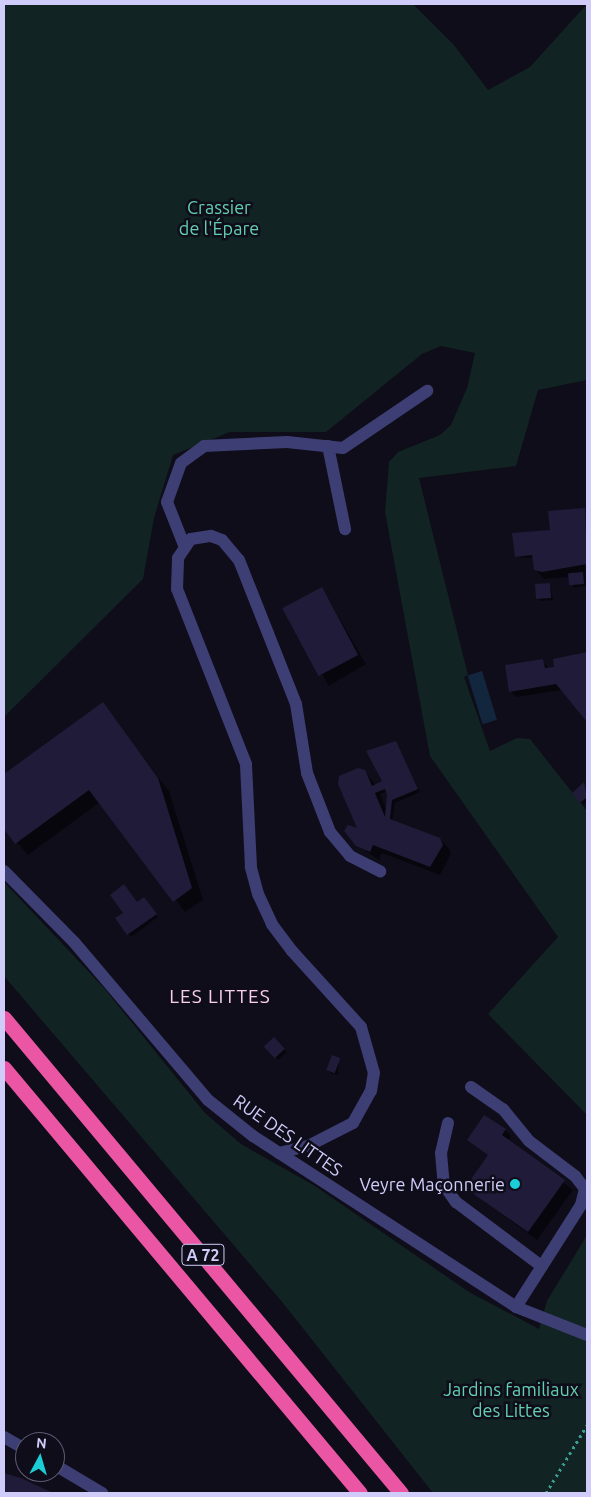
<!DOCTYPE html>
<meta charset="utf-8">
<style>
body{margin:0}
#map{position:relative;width:591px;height:1497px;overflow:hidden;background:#0f0d1a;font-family:Ubuntu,sans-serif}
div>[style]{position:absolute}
.green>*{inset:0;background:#112322}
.water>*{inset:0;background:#12263e;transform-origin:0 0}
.shadow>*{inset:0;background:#0007;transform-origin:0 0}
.building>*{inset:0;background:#201b39;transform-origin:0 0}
.path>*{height:3px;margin-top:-1.5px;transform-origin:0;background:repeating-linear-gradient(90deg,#3a9f94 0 2.5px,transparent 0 6.5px)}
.minor>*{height:12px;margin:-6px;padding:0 6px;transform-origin:6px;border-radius:6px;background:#3d3e74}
.highway>*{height:15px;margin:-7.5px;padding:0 7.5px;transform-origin:7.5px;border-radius:7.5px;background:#ea56a4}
.dots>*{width:14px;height:14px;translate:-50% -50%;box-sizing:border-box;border:2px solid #0f0d1a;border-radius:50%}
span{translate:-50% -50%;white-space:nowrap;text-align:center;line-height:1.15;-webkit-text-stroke:5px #0f0d1a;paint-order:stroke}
.shield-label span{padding:1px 4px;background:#0f0d1a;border:1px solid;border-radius:4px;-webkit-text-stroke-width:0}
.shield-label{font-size:16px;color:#cfccf9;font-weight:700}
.park-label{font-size:18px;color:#63cfae}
.street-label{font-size:18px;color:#cfccf9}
.poi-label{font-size:18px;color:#cfccf9}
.right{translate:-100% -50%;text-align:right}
.neighbourhood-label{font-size:19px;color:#f9ceec;letter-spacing:1px}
.frame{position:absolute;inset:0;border:5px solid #cfccf9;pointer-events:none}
.north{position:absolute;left:15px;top:1432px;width:50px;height:50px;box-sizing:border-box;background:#0f0d1a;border:1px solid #5c5973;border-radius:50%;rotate:6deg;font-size:14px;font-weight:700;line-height:20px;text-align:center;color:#cfccf9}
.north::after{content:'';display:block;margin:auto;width:18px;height:22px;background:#1acdd7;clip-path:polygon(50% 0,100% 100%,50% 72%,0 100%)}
</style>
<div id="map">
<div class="green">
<div style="clip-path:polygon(4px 4px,413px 4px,454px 45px,488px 90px,530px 67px,587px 4px,587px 380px,538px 390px,516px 466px,419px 478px,468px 675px,464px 677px,490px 751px,517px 738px,530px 739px,587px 811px,587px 1115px,488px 1014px,558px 937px,430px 756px,385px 512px,389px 462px,398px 452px,440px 435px,451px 425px,467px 388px,475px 353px,441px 346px,422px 354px,326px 432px,230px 432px,173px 455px,154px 518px,143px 579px,4px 717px)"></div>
<div style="clip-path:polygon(4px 882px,104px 988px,205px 1113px,241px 1144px,315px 1186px,469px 1292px,539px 1329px,547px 1301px,587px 1235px,587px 1493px,433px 1493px,283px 1303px,4px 976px)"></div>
</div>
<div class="water">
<div style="left:482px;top:671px;width:51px;height:15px;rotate:73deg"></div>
</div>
<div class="shadow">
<div style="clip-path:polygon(584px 509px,586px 586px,574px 588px,570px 577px,544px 579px,535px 569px,534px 558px,516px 557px)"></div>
<div style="clip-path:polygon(550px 584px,553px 600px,540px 601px,538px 598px)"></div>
<div style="left:322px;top:588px;width:88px;height:43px;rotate:60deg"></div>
<div style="clip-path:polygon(587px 654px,587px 720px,563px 690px,516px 697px,510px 691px,543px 661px,549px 669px,555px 668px,554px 660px)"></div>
<div style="clip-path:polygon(102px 704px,169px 791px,203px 900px,185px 912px,100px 802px,28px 855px,4px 827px,4px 776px)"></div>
<div style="clip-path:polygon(evenodd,396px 743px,420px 792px,395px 803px,392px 821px,440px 839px,449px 849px,451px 854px,440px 875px,382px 853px,379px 860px,357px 845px,364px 771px,376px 785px,383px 782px,396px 743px,387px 791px,387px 812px,380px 794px,387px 791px)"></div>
<div style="clip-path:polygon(584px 784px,587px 802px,584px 805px,581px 802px)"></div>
<div style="clip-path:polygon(146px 901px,158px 917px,131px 937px,117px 918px)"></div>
<div style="left:274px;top:1038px;width:19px;height:12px;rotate:47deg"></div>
<div style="clip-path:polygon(339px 1059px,338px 1075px,331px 1073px,328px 1070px)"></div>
<div style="clip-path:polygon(505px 1130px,511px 1136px,508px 1141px,573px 1190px,537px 1240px,466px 1188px,489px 1156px,468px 1140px)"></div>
<div style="clip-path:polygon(4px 1474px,21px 1479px,50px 1493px,4px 1493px)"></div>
</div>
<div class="building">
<div style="clip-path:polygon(585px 508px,587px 564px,542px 572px,534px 570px,532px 555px,515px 557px,512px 533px,550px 530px,548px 511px)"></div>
<div style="left:583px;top:572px;width:12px;height:15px;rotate:85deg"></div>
<div style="left:550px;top:583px;width:15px;height:15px;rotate:86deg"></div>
<div style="left:322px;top:587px;width:77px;height:45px;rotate:62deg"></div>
<div style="clip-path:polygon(587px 652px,587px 722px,556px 684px,509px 692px,505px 665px,543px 659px,545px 668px,554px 667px,553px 659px)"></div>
<div style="clip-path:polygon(103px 702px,158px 778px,192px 888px,173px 902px,89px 790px,15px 844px,4px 829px,4px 774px)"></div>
<div style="clip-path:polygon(evenodd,396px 741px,418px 789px,392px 800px,390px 819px,440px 838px,443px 845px,430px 867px,373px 845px,370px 852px,356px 846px,344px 831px,348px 825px,357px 828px,338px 784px,339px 776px,358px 768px,365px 770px,372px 786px,382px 781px,366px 751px,396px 741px,385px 789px,387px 795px,385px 817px,375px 793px,385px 789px)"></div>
<div style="clip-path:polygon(584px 782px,587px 797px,580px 803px,572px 793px)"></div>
<div style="clip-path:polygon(124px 884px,137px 902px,144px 897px,157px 914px,127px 935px,115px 918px,123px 913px,110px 895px)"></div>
<div style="left:274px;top:1037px;width:16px;height:14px;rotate:47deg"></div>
<div style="left:332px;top:1055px;width:9px;height:16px;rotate:21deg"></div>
<div style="clip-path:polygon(484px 1115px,506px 1129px,502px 1135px,565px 1180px,528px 1232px,465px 1188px,488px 1155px,467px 1140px)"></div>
<div style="clip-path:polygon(4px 1473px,21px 1478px,53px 1493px,4px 1493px)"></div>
</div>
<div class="path">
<div style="left:546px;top:1493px;width:79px;rotate:-58.9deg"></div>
</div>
<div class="minor">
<div style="left:328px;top:446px;width:85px;rotate:78.4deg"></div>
<div style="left:184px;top:545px;width:46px;rotate:-111.6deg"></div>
<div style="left:167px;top:502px;width:41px;rotate:-70.3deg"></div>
<div style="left:181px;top:463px;width:29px;rotate:-36deg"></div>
<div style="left:204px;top:446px;width:83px;rotate:-2.8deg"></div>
<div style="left:287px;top:442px;width:56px;rotate:6.1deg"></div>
<div style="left:343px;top:448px;width:102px;rotate:-34.2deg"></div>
<div style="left:4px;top:871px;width:100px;rotate:45.4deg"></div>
<div style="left:74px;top:942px;width:207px;rotate:49.7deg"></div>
<div style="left:208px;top:1100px;width:58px;rotate:38.7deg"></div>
<div style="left:253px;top:1136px;width:314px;rotate:33deg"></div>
<div style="left:516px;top:1307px;width:76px;rotate:21.5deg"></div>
<div style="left:471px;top:1087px;width:39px;rotate:35deg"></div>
<div style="left:503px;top:1109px;width:41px;rotate:50.9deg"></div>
<div style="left:529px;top:1141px;width:58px;rotate:37.3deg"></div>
<div style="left:575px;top:1176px;width:16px;rotate:52deg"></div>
<div style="left:585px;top:1189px;width:16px;rotate:104deg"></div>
<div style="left:581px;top:1205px;width:121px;rotate:122.5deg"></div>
<div style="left:448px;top:1123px;width:31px;rotate:103deg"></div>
<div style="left:441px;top:1153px;width:32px;rotate:85deg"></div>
<div style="left:444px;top:1185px;width:21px;rotate:55deg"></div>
<div style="left:456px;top:1202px;width:105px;rotate:36.9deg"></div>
<div style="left:279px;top:1153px;width:32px;rotate:-14deg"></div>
<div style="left:310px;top:1145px;width:48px;rotate:-27.1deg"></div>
<div style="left:353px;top:1123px;width:37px;rotate:-61deg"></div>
<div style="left:371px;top:1091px;width:18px;rotate:-81deg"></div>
<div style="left:374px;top:1073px;width:48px;rotate:-105.8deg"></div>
<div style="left:361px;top:1027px;width:103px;rotate:-132.2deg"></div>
<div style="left:292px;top:951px;width:34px;rotate:-127deg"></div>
<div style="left:272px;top:924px;width:33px;rotate:-115deg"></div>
<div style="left:258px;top:894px;width:28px;rotate:-105deg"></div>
<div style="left:251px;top:867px;width:103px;rotate:-92.8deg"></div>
<div style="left:246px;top:764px;width:188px;rotate:-111.5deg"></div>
<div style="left:177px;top:589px;width:31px;rotate:-88deg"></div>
<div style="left:178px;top:558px;width:23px;rotate:-56deg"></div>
<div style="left:191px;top:539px;width:20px;rotate:-9deg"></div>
<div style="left:211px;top:536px;width:12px;rotate:20deg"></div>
<div style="left:222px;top:540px;width:26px;rotate:50deg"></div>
<div style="left:239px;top:560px;width:155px;rotate:68.4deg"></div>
<div style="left:296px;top:704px;width:70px;rotate:80.9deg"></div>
<div style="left:307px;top:773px;width:63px;rotate:68.7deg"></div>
<div style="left:330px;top:832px;width:31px;rotate:50deg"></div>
<div style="left:350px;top:856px;width:34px;rotate:27deg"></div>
<div style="left:4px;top:1437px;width:24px;rotate:30deg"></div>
<div style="left:55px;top:1465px;width:55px;rotate:30.8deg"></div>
</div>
<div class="highway">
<div style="left:4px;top:1018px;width:619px;rotate:50.11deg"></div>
<div style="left:4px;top:1068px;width:554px;rotate:50.05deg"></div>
</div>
<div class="dots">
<div style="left:515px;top:1184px;background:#1acdd7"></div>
</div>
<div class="shield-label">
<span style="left:203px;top:1255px">A 72</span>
</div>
<div class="park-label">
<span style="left:219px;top:218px">Crassier<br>de l'Épare</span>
<span style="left:511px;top:1400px">Jardins familiaux<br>des Littes</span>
</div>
<div class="street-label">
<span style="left:288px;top:1135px;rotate:35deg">RUE DES LITTES</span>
</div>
<div class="poi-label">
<span class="right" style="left:505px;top:1184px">Veyre Maçonnerie</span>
</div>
<div class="neighbourhood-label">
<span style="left:220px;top:997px">LES LITTES</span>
</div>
<div class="frame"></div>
<div class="north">N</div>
</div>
